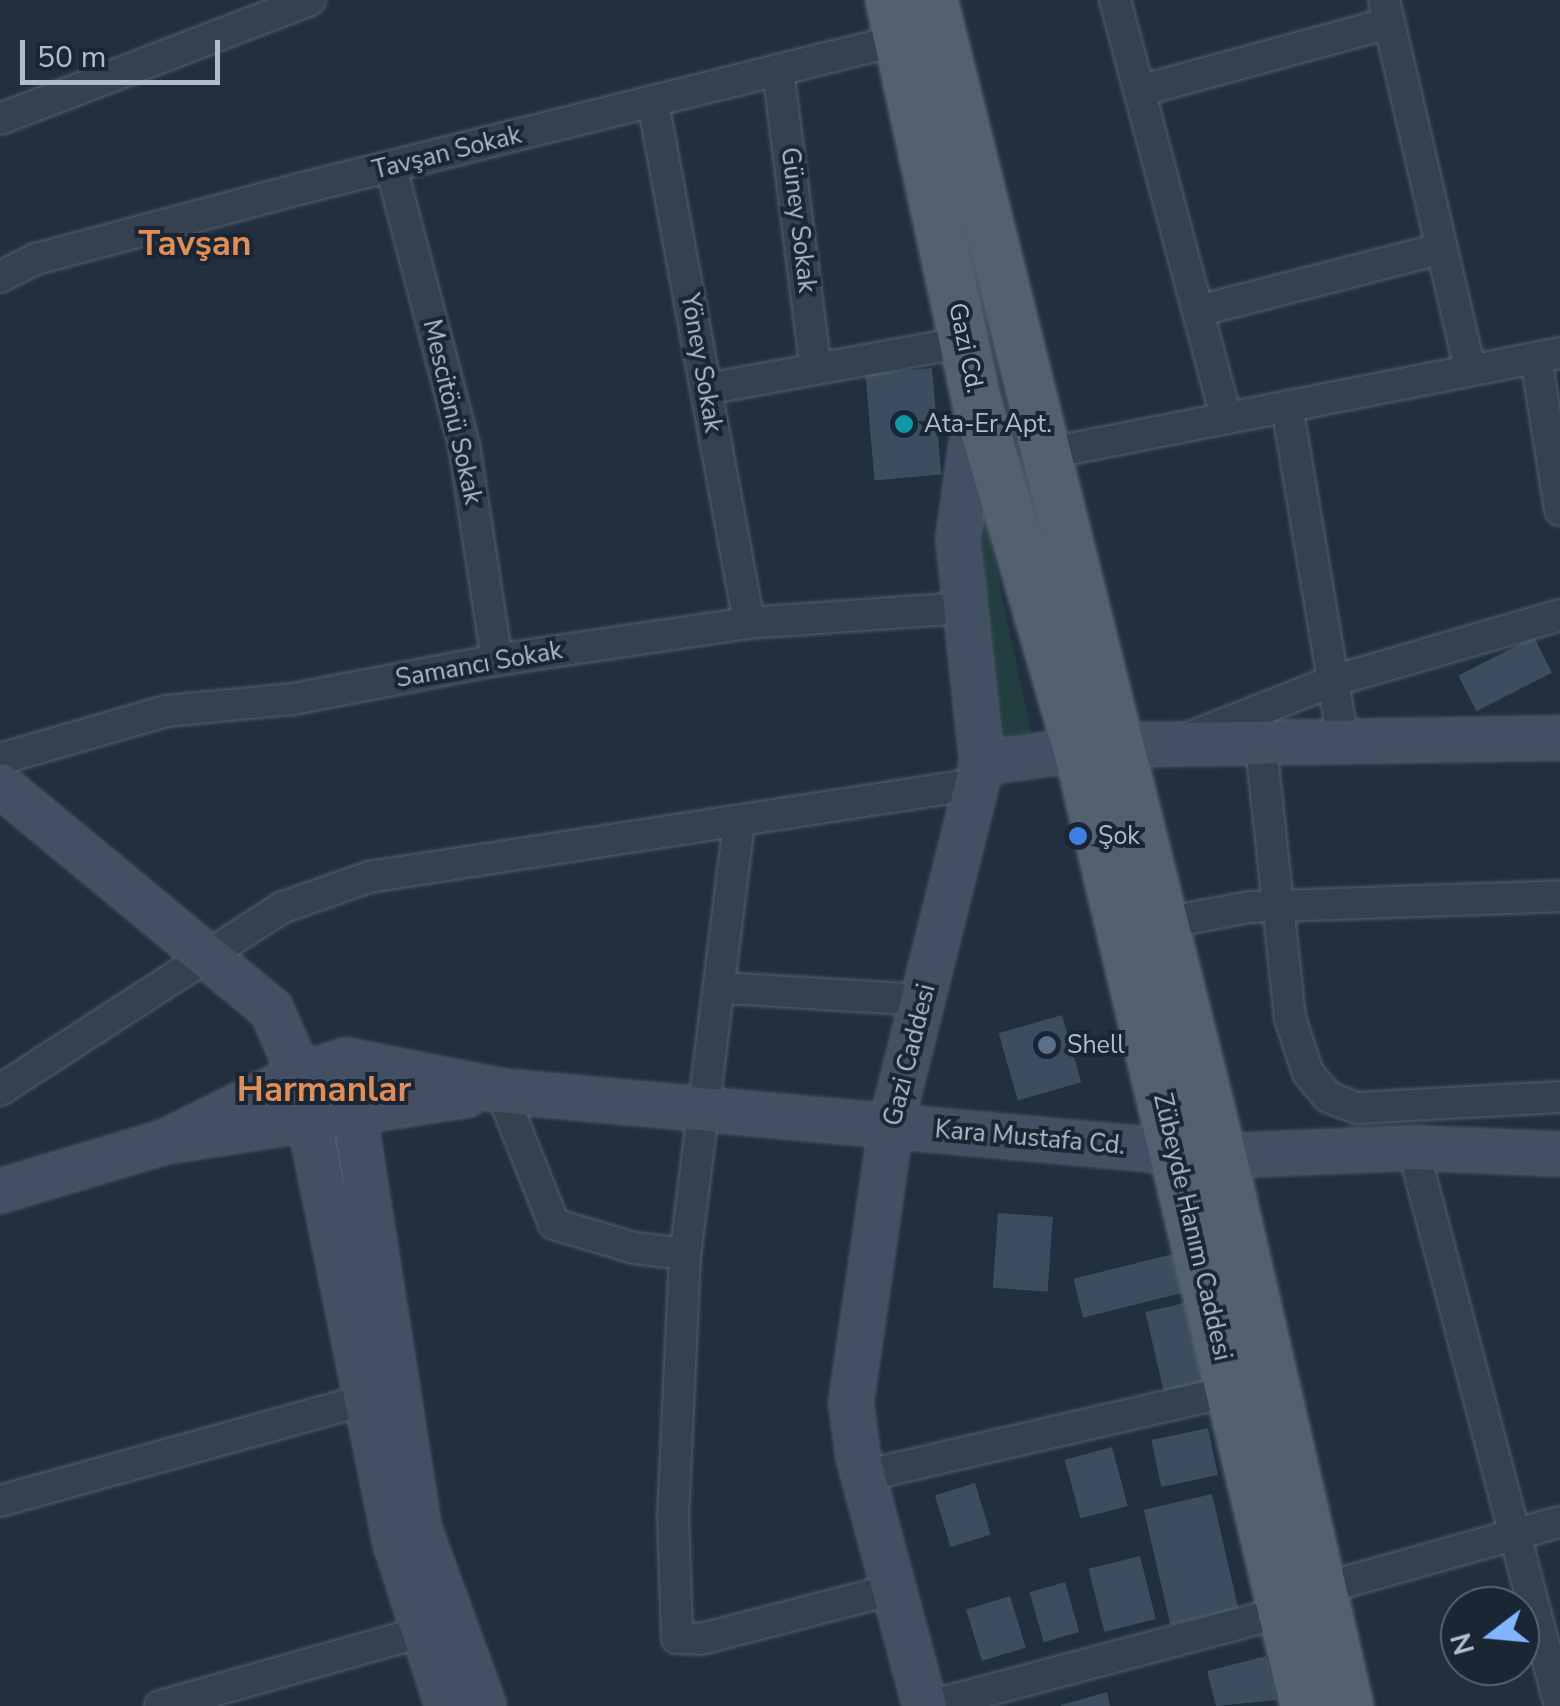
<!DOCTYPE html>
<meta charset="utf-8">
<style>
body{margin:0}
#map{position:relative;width:1560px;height:1706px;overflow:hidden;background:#212f3f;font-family:"Nunito Sans",sans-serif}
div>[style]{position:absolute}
.green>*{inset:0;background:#233e40}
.building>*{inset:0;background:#3c4d5f;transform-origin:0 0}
.roads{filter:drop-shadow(0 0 2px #535f6d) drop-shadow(0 0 2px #535f6d)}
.street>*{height:30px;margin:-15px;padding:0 15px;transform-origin:15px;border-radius:15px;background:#35414f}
.secondary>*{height:42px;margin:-21px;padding:0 21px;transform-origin:21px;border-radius:21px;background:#435063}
.primary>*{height:48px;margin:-24px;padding:0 24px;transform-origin:24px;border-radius:24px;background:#53606f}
.dots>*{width:28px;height:28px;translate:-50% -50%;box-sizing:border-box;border:5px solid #1a2634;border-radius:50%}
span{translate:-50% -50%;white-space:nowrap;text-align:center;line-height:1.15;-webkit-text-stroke:8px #1a2634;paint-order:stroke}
.street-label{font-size:25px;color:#b1bcca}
.poi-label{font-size:25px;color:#b1bcca}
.left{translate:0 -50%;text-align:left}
.district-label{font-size:35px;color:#e08d56;font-weight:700}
.north{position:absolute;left:1440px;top:1586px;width:100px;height:100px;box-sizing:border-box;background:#1a2634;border:2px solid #566270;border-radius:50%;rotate:254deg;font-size:28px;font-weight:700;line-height:40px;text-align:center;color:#b1bcca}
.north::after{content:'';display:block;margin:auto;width:35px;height:45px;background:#81b6ff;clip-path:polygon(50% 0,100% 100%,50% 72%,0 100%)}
.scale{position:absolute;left:20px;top:40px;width:200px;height:45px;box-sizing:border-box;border:5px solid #b1bcca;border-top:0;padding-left:12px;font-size:30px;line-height:35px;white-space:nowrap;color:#b1bcca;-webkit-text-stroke:8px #1a2634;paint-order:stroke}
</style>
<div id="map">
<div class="green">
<div style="clip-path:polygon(979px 486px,1031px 732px,1001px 738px,989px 644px)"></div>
</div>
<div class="building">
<div style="left:932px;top:368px;width:107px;height:67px;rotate:85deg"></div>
<div style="left:1534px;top:637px;width:40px;height:85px;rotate:63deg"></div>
<div style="left:1062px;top:1015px;width:70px;height:66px;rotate:74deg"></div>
<div style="left:998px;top:1213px;width:55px;height:75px;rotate:4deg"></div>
<div style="left:1185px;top:1251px;width:40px;height:115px;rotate:76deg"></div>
<div style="left:1197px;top:1300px;width:86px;height:53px;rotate:77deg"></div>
<div style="left:1208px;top:1428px;width:48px;height:58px;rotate:78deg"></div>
<div style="left:1112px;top:1447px;width:61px;height:49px;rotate:75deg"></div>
<div style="left:975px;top:1483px;width:54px;height:42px;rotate:73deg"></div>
<div style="left:1212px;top:1494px;width:118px;height:70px;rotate:77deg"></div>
<div style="left:1140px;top:1556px;width:65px;height:53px;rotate:76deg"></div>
<div style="left:1065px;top:1582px;width:52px;height:37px;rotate:74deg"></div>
<div style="left:1010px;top:1596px;width:54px;height:46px;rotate:73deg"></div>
<div style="clip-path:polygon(1266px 1656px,1277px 1700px,1216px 1706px,1207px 1671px)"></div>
<div style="clip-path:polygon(1107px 1692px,1110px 1706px,1061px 1706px,1061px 1705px)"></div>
</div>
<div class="roads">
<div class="street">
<div style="left:1115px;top:0;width:432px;rotate:75.1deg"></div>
<div style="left:1384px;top:0;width:380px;rotate:76.9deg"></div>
<div style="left:778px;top:70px;width:301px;rotate:82.8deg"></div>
<div style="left:1139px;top:91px;width:255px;rotate:-15.2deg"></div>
<div style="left:653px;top:102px;width:530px;rotate:79.56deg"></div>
<div style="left:0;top:119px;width:332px;rotate:-21deg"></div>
<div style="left:391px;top:167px;width:287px;rotate:75.3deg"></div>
<div style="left:464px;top:445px;width:218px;rotate:81.3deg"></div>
<div style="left:0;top:277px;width:40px;rotate:-26.6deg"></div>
<div style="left:36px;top:259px;width:276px;rotate:-14.9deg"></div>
<div style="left:303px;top:188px;width:614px;rotate:-13.95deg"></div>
<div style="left:1198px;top:311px;width:250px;rotate:-14.4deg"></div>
<div style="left:1536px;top:358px;width:154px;rotate:81deg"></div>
<div style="left:706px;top:389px;width:263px;rotate:-10.3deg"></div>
<div style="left:1287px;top:406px;width:345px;rotate:80.5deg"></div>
<div style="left:1044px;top:454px;width:526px;rotate:-11.07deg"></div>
<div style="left:1193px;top:736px;width:150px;rotate:-21.4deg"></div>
<div style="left:1333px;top:681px;width:236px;rotate:-16.2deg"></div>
<div style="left:1261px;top:746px;width:274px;rotate:83.9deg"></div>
<div style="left:1290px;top:1018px;width:58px;rotate:71.9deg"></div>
<div style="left:1308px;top:1073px;width:31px;rotate:50deg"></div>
<div style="left:1328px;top:1097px;width:31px;rotate:21deg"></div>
<div style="left:1357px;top:1108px;width:203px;rotate:-3.1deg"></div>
<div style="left:0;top:759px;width:173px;rotate:-16.1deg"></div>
<div style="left:166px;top:711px;width:129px;rotate:-5.4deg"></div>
<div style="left:294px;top:699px;width:207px;rotate:-10.9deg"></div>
<div style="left:497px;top:660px;width:255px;rotate:-8.4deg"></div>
<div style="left:749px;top:623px;width:217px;rotate:-4deg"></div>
<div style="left:739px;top:823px;width:434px;rotate:97.1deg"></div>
<div style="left:685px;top:1254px;width:261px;rotate:92.6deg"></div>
<div style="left:673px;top:1515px;width:123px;rotate:88.1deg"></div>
<div style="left:677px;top:1638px;width:24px;rotate:2deg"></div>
<div style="left:701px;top:1639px;width:199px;rotate:-14.5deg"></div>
<div style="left:1159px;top:924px;width:92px;rotate:-10.7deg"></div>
<div style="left:1249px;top:907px;width:311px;rotate:-2deg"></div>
<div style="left:723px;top:988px;width:200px;rotate:3.4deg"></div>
<div style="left:0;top:1090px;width:335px;rotate:-32.9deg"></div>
<div style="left:281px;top:908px;width:93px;rotate:-19.4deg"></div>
<div style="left:369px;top:877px;width:614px;rotate:-8.71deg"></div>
<div style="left:501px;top:1091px;width:143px;rotate:68.3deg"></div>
<div style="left:554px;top:1224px;width:84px;rotate:16.7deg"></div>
<div style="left:634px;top:1248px;width:51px;rotate:6.7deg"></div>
<div style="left:1413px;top:1148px;width:577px;rotate:75.24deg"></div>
<div style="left:863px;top:1476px;width:378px;rotate:-13deg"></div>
<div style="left:0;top:1501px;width:378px;rotate:-15.5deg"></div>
<div style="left:1321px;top:1589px;width:248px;rotate:-15.7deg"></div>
<div style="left:160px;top:1706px;width:272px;rotate:-15.8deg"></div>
<div style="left:930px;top:1706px;width:365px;rotate:-14.9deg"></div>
</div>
<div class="secondary">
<div style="left:982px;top:763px;width:134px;rotate:-7.7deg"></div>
<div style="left:1115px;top:745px;width:445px;rotate:-0.9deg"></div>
<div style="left:0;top:785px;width:352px;rotate:39.6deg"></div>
<div style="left:271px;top:1009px;width:72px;rotate:66.3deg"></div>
<div style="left:300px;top:1075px;width:480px;rotate:78.5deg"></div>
<div style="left:396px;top:1545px;width:169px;rotate:72.4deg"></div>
<div style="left:346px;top:1060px;width:474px;rotate:81.1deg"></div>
<div style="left:419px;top:1528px;width:189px;rotate:69.9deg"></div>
<div style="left:164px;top:1142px;width:152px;rotate:-26.2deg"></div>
<div style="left:300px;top:1075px;width:48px;rotate:-18.1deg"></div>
<div style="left:346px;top:1060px;width:158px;rotate:11.3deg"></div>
<div style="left:501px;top:1091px;width:724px;rotate:5.15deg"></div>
<div style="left:1222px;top:1156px;width:191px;rotate:-2.4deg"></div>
<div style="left:1413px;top:1148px;width:147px;rotate:2.3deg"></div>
<div style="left:0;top:1191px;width:171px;rotate:-16.6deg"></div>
<div style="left:164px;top:1142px;width:306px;rotate:-8.8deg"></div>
<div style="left:925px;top:1706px;width:259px;rotate:-105deg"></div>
<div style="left:858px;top:1456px;width:53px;rotate:-97.5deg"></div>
<div style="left:851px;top:1403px;width:281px;rotate:-81.8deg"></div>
<div style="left:891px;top:1125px;width:373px;rotate:-75.9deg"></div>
<div style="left:982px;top:763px;width:224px;rotate:-96.1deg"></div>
<div style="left:958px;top:540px;width:138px;rotate:-82.1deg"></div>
</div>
<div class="primary">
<div style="left:890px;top:0;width:411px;rotate:77.8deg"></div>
<div style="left:977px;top:402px;width:361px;rotate:73.8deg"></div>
<div style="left:1078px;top:749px;width:984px;rotate:76.66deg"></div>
<div style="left:933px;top:0;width:1192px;rotate:75.96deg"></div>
<div style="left:1222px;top:1156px;width:564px;rotate:77deg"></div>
</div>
</div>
<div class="dots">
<div style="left:904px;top:424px;background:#0f9aa8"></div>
<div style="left:1078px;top:836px;background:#3f7fe0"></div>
<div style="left:1047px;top:1045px;background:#5c6f8a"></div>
</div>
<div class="street-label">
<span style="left:447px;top:153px;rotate:-14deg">Tavşan Sokak</span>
<span style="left:798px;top:220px;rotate:83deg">Güney Sokak</span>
<span style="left:966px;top:348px;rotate:78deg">Gazi Cd.</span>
<span style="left:701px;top:363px;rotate:80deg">Yöney Sokak</span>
<span style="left:452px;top:412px;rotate:77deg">Mescitönü Sokak</span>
<span style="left:479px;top:665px;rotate:-10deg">Samancı Sokak</span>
<span style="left:910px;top:1055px;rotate:-76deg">Gazi Caddesi</span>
<span style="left:1030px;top:1138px;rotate:5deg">Kara Mustafa Cd.</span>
<span style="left:1192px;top:1227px;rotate:77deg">Zübeyde Hanım Caddesi</span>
</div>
<div class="poi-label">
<span class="left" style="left:924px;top:424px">Ata-Er Apt.</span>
<span class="left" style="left:1098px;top:836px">Şok</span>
<span class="left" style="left:1067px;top:1045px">Shell</span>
</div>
<div class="district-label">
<span style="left:195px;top:244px">Tavşan</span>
<span style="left:324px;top:1090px">Harmanlar</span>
</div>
<div class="north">N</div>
<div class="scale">50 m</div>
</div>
